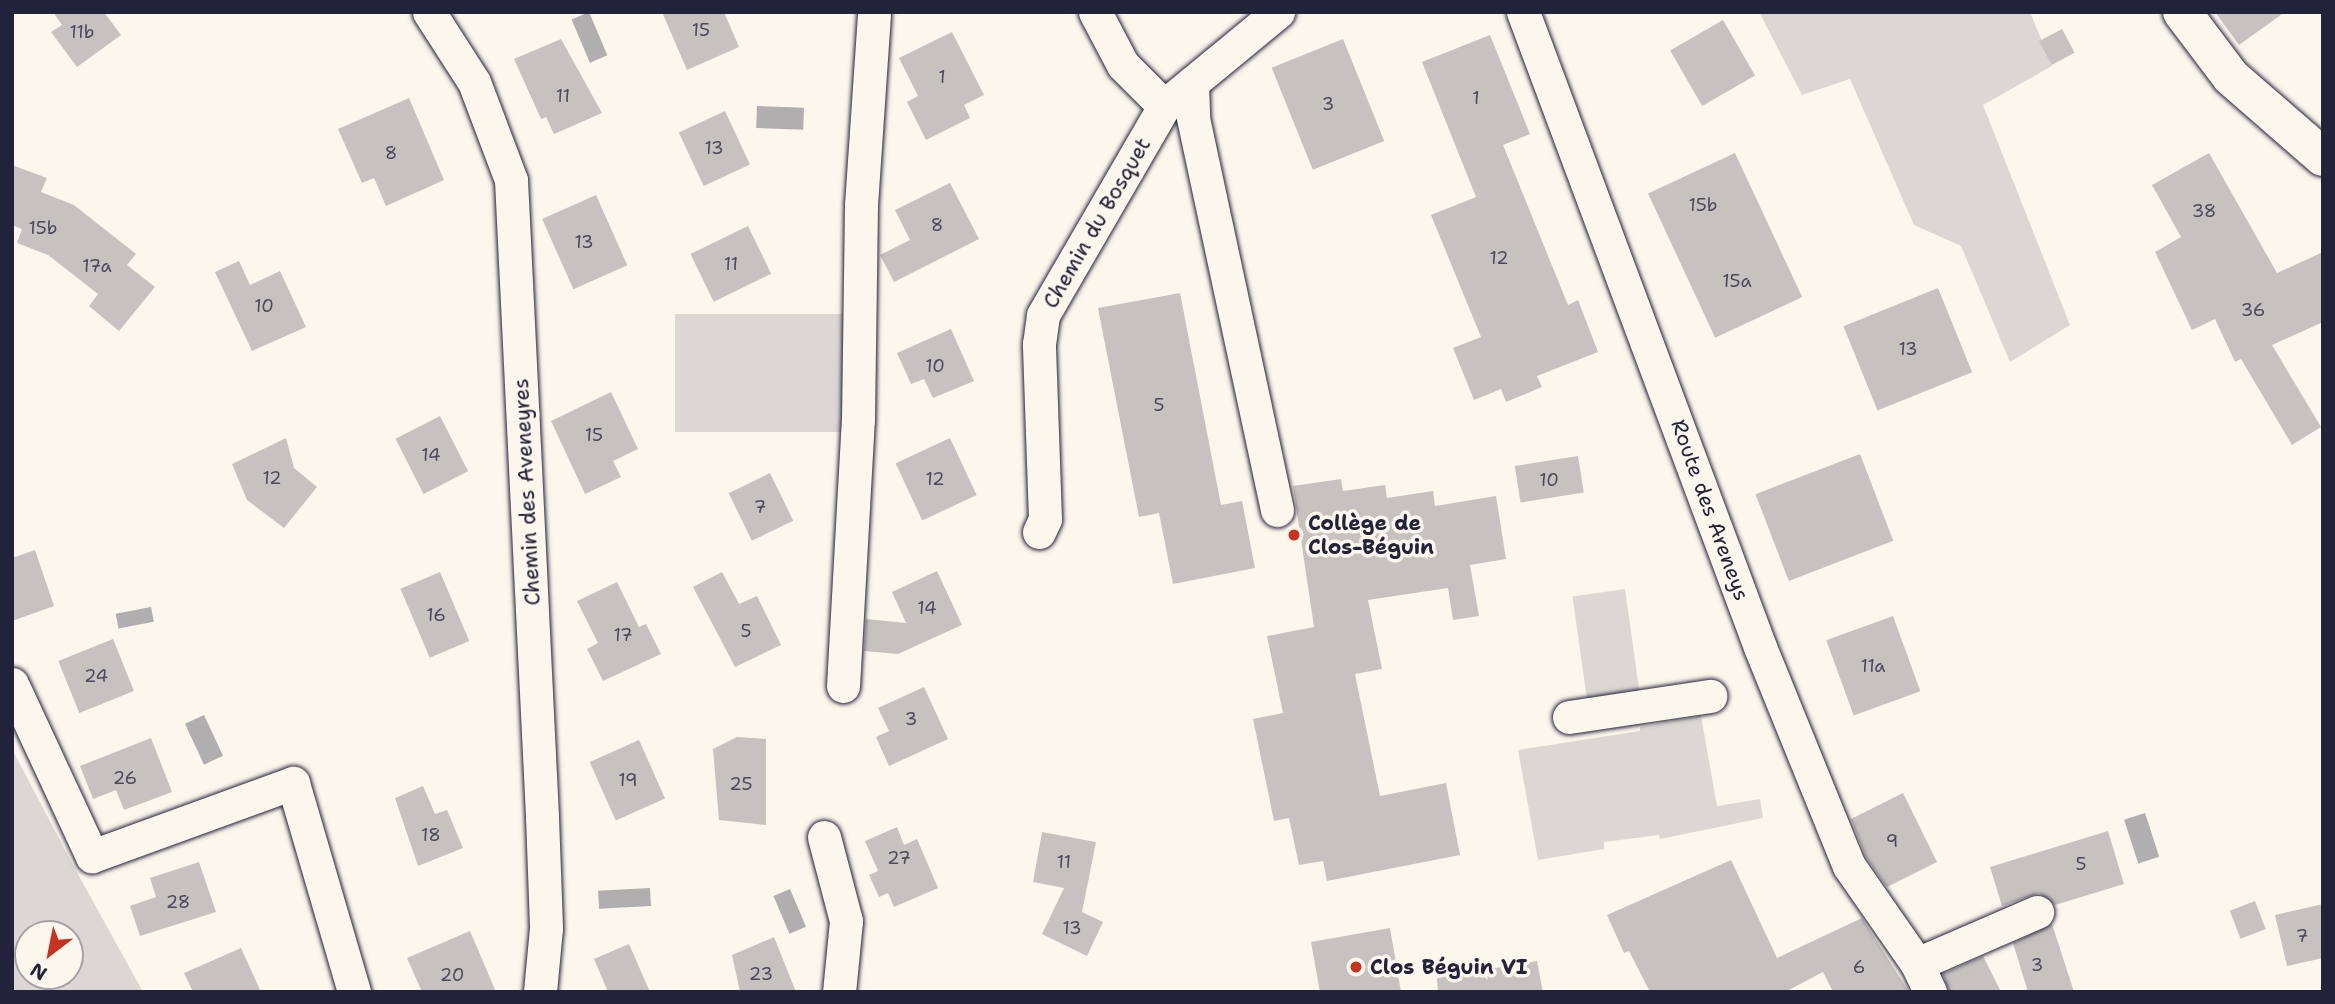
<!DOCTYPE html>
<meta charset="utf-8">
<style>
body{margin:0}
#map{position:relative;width:2335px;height:1004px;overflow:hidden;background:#fbf7ec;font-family:"Shantell Sans",sans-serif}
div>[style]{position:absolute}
.green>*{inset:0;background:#dbd8d3;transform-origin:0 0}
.water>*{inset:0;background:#b1aeb0;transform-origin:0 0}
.building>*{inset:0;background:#c6c2c0;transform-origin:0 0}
.roads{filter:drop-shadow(0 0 2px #22223b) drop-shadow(0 0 2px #22223b)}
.minor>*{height:33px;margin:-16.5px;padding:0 16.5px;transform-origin:16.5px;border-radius:16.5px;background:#fbf7ec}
.major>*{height:38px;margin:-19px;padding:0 19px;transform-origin:19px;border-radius:19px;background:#fbf7ec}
.dots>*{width:19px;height:19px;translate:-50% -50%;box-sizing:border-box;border:4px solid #fbf7ec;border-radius:50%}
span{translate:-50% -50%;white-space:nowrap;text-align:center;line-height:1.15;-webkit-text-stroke:7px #fbf7ec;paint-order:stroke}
.number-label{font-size:18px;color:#4b4a5c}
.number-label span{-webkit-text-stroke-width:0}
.street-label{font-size:21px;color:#22223b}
.poi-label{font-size:21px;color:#22223b;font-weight:700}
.left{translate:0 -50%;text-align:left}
.frame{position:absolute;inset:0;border:14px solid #22223b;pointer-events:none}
.north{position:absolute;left:14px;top:920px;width:70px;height:70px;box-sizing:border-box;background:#fbf7ec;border:2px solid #a4a2a5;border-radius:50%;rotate:212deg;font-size:19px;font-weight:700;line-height:28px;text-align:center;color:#22223b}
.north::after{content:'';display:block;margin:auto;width:24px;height:32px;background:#c8321e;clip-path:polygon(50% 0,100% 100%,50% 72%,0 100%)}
</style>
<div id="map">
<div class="green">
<div style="clip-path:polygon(1759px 12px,2030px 12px,2052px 66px,1983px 105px,2070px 325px,2010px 362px,1961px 246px,1914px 225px,1850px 79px,1802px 95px)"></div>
<div style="left:675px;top:314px;width:179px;height:118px"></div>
<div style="left:1625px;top:589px;width:112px;height:53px;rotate:82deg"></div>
<div style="clip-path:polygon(1701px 716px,1717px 806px,1760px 799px,1763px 818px,1660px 839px,1659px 835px,1604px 842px,1604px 849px,1538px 860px,1518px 750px,1640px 731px,1640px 727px)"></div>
<div style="clip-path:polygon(evenodd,12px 749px,74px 867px,143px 992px,12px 992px,12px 749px,28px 934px,70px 934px,70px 976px,28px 976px,28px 934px)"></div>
</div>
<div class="water">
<div style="left:589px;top:12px;width:47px;height:19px;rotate:67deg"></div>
<div style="left:757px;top:106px;width:47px;height:22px;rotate:2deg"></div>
<div style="left:151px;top:607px;width:15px;height:36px;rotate:79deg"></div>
<div style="left:204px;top:715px;width:45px;height:21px;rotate:65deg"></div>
<div style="left:2145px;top:813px;width:46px;height:22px;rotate:72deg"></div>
<div style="left:650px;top:888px;width:18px;height:52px;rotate:87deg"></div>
<div style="left:790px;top:889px;width:41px;height:18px;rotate:67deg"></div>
</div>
<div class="building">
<div style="clip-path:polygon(53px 12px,104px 12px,121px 35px,77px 67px,51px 32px,62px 25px)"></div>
<div style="clip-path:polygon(662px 12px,724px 12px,739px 47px,687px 70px)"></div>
<div style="clip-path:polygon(2215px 12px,2285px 12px,2239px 45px)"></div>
<div style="left:1723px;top:20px;width:64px;height:61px;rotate:60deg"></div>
<div style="left:2062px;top:29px;width:27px;height:26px;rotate:62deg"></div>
<div style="clip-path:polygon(952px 32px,984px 95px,964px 105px,970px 118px,926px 140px,907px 102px,918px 96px,899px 58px)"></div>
<div style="clip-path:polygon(1490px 35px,1530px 134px,1503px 145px,1568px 305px,1578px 300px,1598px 352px,1537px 376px,1542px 387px,1506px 402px,1501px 389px,1474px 400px,1453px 348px,1481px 337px,1431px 215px,1476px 197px,1422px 62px)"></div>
<div style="clip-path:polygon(561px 39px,602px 113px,554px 134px,546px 117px,541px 119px,514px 59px)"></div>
<div style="left:1343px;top:39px;width:110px;height:77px;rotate:68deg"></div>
<div style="clip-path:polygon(409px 98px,444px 180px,386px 206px,374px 178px,362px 183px,338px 129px)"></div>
<div style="left:725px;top:111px;width:59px;height:51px;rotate:65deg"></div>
<div style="left:1735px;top:153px;width:159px;height:96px;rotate:65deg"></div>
<div style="clip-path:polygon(2209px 153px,2277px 273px,2323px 252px,2323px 322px,2272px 345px,2321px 427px,2292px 445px,2241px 359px,2235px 362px,2215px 319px,2192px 330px,2155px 252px,2181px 237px,2152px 185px)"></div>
<div style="clip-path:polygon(12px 165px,47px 178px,41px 192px,74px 205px,136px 254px,127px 265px,155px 287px,119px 331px,89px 306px,98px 294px,48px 255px,17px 243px,22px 229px,12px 225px)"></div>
<div style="clip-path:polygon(950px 183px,979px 239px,894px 282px,880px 255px,910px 240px,895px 210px)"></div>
<div style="left:596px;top:195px;width:77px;height:59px;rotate:66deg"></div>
<div style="left:748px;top:226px;width:53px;height:64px;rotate:64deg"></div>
<div style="clip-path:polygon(239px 261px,250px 285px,280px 271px,306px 327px,252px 351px,215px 272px)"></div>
<div style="left:1938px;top:288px;width:91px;height:102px;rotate:68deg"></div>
<div style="clip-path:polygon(1180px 293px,1221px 505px,1242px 501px,1255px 568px,1173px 584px,1159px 513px,1139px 517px,1098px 308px)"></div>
<div style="clip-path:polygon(951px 329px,974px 381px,933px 398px,924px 379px,911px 384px,897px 353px)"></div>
<div style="clip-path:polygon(611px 392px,638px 449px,613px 461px,621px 477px,585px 494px,551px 421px)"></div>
<div style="left:440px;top:416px;width:62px;height:50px;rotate:63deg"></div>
<div style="clip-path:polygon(286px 438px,294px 468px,317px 487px,284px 528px,247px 500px,232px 464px)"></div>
<div style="left:950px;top:438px;width:63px;height:60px;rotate:65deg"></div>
<div style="left:1860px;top:454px;width:93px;height:112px;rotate:69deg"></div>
<div style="left:1578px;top:456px;width:37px;height:64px;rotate:81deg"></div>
<div style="left:770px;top:473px;width:53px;height:46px;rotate:64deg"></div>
<div style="clip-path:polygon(1341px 479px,1343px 491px,1385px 485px,1387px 498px,1433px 491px,1435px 506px,1496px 496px,1506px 559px,1470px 565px,1479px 616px,1453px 620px,1448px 588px,1368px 600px,1382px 669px,1355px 674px,1380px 796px,1446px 783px,1460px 855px,1327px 881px,1323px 861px,1299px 865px,1289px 818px,1274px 821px,1253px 719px,1283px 713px,1267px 636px,1314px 627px,1293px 486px)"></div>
<div style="clip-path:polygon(35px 550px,54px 606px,12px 621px,12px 558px)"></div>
<div style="clip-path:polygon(937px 571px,962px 625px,898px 654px,864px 651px,866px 619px,906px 623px,892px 592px)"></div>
<div style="left:440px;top:572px;width:75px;height:43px;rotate:67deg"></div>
<div style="clip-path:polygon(722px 572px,739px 604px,757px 596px,781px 645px,735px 667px,693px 587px)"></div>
<div style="clip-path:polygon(617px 582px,639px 627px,646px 624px,661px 654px,603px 681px,587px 649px,598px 643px,577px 601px)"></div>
<div style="left:1893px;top:616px;width:80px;height:71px;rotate:70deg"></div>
<div style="left:113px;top:639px;width:56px;height:59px;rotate:68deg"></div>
<div style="clip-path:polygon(924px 687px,948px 739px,889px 766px,876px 737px,889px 731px,878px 708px)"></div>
<div style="clip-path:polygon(737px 737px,766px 739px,766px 825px,719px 820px,713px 749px)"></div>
<div style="clip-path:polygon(151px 738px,172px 792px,124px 810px,116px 790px,93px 799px,80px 766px)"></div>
<div style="left:639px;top:740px;width:64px;height:54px;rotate:66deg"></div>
<div style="clip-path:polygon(423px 786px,435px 814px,447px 810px,463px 848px,418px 866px,395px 798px)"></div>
<div style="clip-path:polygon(1903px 793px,1937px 862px,1887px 887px,1866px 857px,1851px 819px)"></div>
<div style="clip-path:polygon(897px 827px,904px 845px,917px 839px,938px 888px,894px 907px,888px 893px,879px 897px,869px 875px,878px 871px,865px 841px)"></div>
<div style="clip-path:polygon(2108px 831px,2124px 884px,2055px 905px,2039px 893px,2002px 906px,1990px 867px)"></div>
<div style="clip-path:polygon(1042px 832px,1096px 842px,1082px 912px,1103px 922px,1087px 956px,1042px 934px,1064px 888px,1033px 882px)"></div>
<div style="clip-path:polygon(1731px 860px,1777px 958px,1862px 918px,1909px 992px,1833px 992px,1823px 972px,1785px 992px,1650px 992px,1629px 951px,1624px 953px,1607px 915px)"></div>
<div style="clip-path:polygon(199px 862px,216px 912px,140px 936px,130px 906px,156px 897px,150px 878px)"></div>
<div style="left:2255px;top:901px;width:30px;height:27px;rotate:69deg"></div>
<div style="clip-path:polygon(2323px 904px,2323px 958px,2287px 966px,2275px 915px)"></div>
<div style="clip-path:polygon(2052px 924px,2074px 992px,2028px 992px,2013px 943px)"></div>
<div style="clip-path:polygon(1390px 928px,1401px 992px,1320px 992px,1311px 942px)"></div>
<div style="clip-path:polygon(470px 931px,496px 992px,422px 992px,407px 958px)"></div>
<div style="clip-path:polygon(774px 937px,796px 992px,740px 992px,732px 955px)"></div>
<div style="clip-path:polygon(629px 944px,650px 992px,608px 992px,594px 959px)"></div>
<div style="clip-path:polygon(241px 948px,261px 992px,193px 992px,184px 973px)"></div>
<div style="clip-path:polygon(1983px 956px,2001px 992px,1949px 992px,1943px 974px)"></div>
<div style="clip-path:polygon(1537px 961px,1543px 992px,1438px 992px,1437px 978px)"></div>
</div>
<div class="roads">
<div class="minor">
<div style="left:429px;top:12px;width:83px;rotate:57.3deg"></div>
<div style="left:474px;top:82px;width:105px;rotate:69.3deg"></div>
<div style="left:511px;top:180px;width:638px;rotate:87.21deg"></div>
<div style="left:542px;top:817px;width:111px;rotate:87.9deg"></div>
<div style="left:546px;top:928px;width:64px;rotate:95.4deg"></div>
<div style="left:1095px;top:12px;width:60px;rotate:62.2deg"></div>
<div style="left:1123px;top:65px;width:58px;rotate:45deg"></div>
<div style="left:1523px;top:12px;width:678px;rotate:69.53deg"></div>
<div style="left:1760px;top:647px;width:236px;rotate:67.9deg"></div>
<div style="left:1849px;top:866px;width:119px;rotate:55.2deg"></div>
<div style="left:1917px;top:964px;width:31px;rotate:65deg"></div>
<div style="left:1192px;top:83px;width:35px;rotate:88deg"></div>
<div style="left:1193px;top:118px;width:401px;rotate:77.9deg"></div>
<div style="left:1039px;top:532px;width:14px;rotate:-65deg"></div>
<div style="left:1045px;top:519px;width:175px;rotate:-92deg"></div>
<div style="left:1039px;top:344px;width:29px;rotate:-82deg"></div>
<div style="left:1043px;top:315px;width:241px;rotate:-59.9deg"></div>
<div style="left:1164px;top:106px;width:148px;rotate:-39.5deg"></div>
<div style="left:12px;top:684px;width:190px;rotate:65.1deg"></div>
<div style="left:92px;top:856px;width:214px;rotate:-20deg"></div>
<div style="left:293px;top:783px;width:218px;rotate:73.7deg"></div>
<div style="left:843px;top:686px;width:266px;rotate:-86.8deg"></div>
<div style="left:858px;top:420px;width:215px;rotate:-89.2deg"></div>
<div style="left:861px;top:205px;width:193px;rotate:-86.1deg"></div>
<div style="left:1569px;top:717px;width:143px;rotate:-8.5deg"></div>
<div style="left:824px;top:837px;width:87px;rotate:75.3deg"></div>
<div style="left:846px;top:921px;width:71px;rotate:95.6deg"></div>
<div style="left:1917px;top:964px;width:131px;rotate:-23.4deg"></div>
</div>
<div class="major">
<div style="left:2182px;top:12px;width:81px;rotate:53deg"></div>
<div style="left:2231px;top:77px;width:122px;rotate:41deg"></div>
</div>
</div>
<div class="dots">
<div style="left:1294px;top:535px;background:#c8321e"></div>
<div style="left:1356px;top:967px;background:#c8321e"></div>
</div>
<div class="number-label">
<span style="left:701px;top:30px">15</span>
<span style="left:82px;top:32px">11b</span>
<span style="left:942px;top:77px">1</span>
<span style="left:563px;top:96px">11</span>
<span style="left:1476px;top:98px">1</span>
<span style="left:1328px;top:104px">3</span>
<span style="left:714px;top:148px">13</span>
<span style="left:391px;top:153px">8</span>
<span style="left:1703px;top:205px">15b</span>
<span style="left:2204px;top:211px">38</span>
<span style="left:937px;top:225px">8</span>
<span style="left:43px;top:228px">15b</span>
<span style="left:584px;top:242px">13</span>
<span style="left:1499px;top:258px">12</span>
<span style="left:731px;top:264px">11</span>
<span style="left:97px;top:266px">17a</span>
<span style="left:1737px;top:281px">15a</span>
<span style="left:264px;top:306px">10</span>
<span style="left:2253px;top:310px">36</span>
<span style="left:1908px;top:349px">13</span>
<span style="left:935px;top:366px">10</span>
<span style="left:1159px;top:405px">5</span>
<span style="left:594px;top:435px">15</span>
<span style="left:431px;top:455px">14</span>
<span style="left:272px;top:478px">12</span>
<span style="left:935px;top:479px">12</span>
<span style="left:1549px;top:480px">10</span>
<span style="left:760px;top:507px">7</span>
<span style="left:927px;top:608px">14</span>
<span style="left:436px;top:615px">16</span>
<span style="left:746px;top:631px">5</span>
<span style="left:623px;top:635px">17</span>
<span style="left:1873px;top:666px">11a</span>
<span style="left:96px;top:676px">24</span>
<span style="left:911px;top:719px">3</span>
<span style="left:125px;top:778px">26</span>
<span style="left:628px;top:780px">19</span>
<span style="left:741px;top:784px">25</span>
<span style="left:431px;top:835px">18</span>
<span style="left:1892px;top:841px">9</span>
<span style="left:899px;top:858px">27</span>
<span style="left:1064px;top:862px">11</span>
<span style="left:2081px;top:864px">5</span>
<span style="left:178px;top:902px">28</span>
<span style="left:1072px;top:928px">13</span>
<span style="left:2302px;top:936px">7</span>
<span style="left:2037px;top:965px">3</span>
<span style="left:1859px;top:967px">6</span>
<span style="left:761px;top:974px">23</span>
<span style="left:452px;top:975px">20</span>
</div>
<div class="street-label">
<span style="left:1097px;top:223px;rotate:-60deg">Chemin du Bosquet</span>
<span style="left:527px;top:492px;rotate:-93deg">Chemin des Aveneyres</span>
<span style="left:1710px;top:510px;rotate:70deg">Route des Areneys</span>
</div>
<div class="poi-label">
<span class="left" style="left:1308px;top:535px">Collège de<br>Clos-Béguin</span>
<span class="left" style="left:1370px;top:967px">Clos Béguin VI</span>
</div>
<div class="frame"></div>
<div class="north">N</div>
</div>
